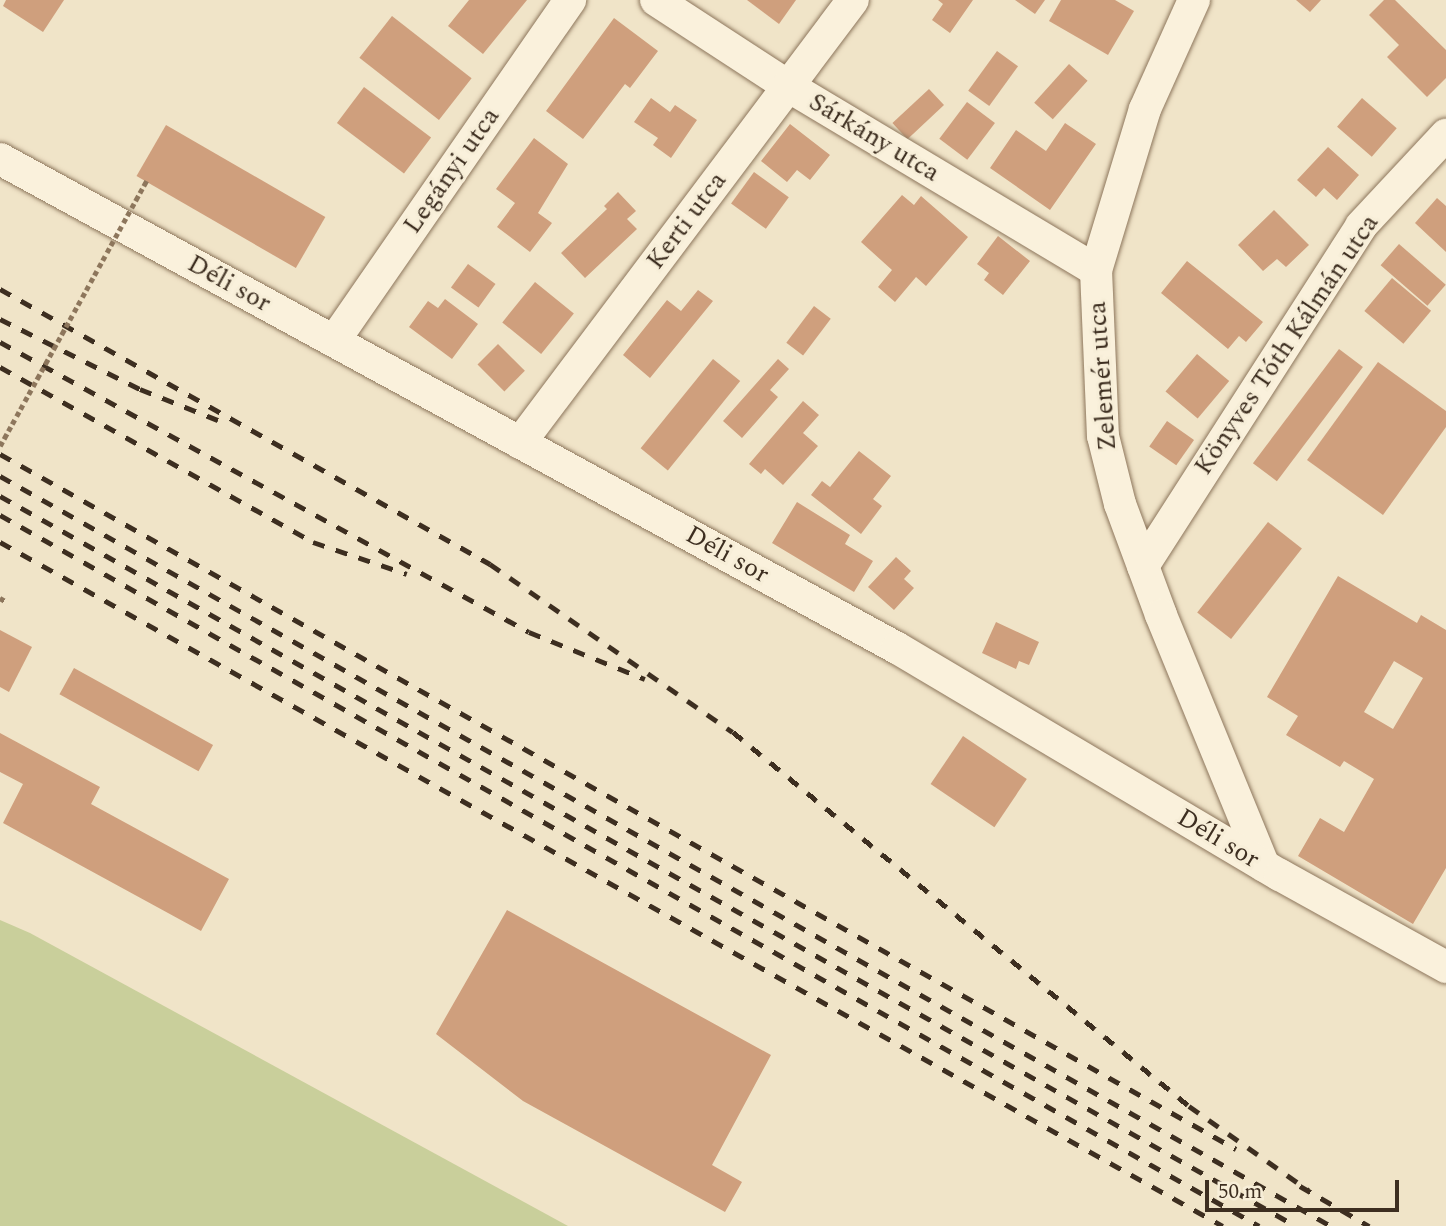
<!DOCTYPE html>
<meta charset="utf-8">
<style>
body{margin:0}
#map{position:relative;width:1446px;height:1226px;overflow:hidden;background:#f0e4c8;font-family:Spectral,serif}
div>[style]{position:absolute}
.green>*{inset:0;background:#c9cf9b}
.building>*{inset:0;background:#cf9f7d;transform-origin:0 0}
.path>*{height:4.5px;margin-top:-2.25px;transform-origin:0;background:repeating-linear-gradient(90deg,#8d765c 0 5px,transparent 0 8.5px)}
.roads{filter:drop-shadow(0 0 2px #8d765c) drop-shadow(0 0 2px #8d765c)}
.street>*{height:32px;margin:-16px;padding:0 16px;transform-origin:16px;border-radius:16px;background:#faf1dc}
.rail>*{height:5px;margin-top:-2.5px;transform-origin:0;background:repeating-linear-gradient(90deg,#3d2e20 0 12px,transparent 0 24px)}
.path-bridge>*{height:4.5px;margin-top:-2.25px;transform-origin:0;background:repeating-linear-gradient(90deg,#8d765c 0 5px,transparent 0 8.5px)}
span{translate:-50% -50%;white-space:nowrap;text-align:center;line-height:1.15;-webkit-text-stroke:6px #f7eed8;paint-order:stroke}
.street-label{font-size:26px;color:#3d2e20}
.scale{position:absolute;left:1205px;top:1180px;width:194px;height:32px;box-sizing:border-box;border:4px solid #3d2e20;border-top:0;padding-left:9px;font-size:21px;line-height:24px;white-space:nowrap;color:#3d2e20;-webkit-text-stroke:5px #f7eed8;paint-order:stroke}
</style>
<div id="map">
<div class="green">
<div style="clip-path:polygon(0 920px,30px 933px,568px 1226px,0 1226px)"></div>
</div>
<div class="building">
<div style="clip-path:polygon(6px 0,64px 0,43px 32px,3px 6px)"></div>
<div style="clip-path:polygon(469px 0,527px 0,483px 54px,448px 26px)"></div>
<div style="clip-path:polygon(747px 0,796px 0,779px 24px)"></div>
<div style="clip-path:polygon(938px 0,973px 0,950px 33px,932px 20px,943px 4px)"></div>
<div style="clip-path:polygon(1015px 0,1045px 0,1035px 14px)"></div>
<div style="clip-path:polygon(1061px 0,1115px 0,1134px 11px,1108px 55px,1049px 21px)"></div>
<div style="clip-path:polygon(1296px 0,1321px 0,1310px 12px)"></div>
<div style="clip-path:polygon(1384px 0,1395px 0,1446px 50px,1446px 78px,1427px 97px,1387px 57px,1399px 45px,1369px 15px)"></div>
<div style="left:392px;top:16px;width:101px;height:53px;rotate:38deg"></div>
<div style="clip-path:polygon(614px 18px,658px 51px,630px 88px,625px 84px,583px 139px,546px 111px)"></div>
<div style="left:997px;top:51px;width:26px;height:49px;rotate:36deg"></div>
<div style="left:1069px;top:64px;width:25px;height:52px;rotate:42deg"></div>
<div style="left:364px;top:87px;width:84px;height:45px;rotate:37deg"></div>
<div style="left:929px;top:89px;width:22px;height:50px;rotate:47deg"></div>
<div style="clip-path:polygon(651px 98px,670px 112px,675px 105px,697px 120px,671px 158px,653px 145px,658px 138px,634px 122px)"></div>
<div style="left:1362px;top:98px;width:46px;height:38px;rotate:41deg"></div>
<div style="left:967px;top:102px;width:35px;height:46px;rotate:37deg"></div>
<div style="clip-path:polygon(1065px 123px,1096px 144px,1050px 210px,990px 168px,1016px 130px,1046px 151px)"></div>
<div style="clip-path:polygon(790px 124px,830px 155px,810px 180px,797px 170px,787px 182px,761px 161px)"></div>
<div style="left:166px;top:125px;width:184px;height:59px;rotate:30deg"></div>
<div style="clip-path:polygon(534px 138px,568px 164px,538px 213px,552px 223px,530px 252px,497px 227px,515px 203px,496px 189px)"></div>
<div style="clip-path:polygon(1328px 147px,1359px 175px,1337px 200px,1324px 188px,1316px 197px,1297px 180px)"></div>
<div style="left:754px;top:172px;width:43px;height:39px;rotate:36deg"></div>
<div style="clip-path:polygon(618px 192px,636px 211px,627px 219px,637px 229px,585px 278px,561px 253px,607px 209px,604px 206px)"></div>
<div style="clip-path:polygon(902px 195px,914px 205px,921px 196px,968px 237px,926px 286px,916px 277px,895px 302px,878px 287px,892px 270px,861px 242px)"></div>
<div style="clip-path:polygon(1437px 198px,1446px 206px,1446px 252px,1415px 223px)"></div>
<div style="clip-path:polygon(1274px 210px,1309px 245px,1286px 267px,1277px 259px,1263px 271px,1238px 245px)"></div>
<div style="clip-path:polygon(998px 236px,1030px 261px,1003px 295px,984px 280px,989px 273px,977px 264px)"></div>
<div style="left:1399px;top:244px;width:62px;height:28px;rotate:41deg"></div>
<div style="clip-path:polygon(1187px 261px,1263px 322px,1246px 342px,1239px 336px,1228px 349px,1161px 293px)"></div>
<div style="left:468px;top:264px;width:34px;height:29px;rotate:36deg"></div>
<div style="left:1392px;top:278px;width:51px;height:43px;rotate:40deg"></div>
<div style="left:535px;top:282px;width:50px;height:52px;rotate:39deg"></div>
<div style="clip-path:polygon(698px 290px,713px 301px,650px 378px,623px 355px,667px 300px,681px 311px)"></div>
<div style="clip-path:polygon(445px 299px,478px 324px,452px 359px,409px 327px,428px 301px,438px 308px)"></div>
<div style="left:814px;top:306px;width:21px;height:46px;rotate:37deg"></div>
<div style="left:498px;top:344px;width:38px;height:29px;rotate:45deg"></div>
<div style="left:1339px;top:349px;width:30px;height:143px;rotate:37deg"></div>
<div style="left:1197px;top:354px;width:42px;height:49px;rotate:40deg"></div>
<div style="left:713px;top:359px;width:35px;height:115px;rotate:39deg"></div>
<div style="clip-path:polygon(778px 359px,789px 369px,770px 390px,778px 397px,742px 438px,723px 421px)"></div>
<div style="clip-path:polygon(1378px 362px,1446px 411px,1446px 427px,1383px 515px,1307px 460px)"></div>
<div style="clip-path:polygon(803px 401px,819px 415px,803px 433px,818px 446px,783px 485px,765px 469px,761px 474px,749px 464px)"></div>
<div style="left:1167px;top:421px;width:33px;height:31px;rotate:35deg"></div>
<div style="clip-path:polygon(859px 451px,891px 476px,873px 499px,882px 506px,861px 534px,811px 495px,822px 481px,830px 487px)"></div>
<div style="clip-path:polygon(797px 502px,850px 535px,845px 544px,873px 561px,854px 592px,772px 543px)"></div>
<div style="left:1268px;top:522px;width:43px;height:115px;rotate:38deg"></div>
<div style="clip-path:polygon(896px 557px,911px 571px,904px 579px,914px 588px,894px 610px,868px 587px)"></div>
<div style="clip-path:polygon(evenodd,1338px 576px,1417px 623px,1421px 615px,1446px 630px,1446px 868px,1413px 924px,1298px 856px,1320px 818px,1344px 832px,1374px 779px,1344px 761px,1340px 767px,1286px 735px,1298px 716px,1267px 697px,1338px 576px,1394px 661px,1423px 678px,1393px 729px,1364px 712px,1394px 661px)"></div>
<div style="clip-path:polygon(996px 622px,1039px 642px,1029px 665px,1019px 661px,1016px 669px,982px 653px)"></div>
<div style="clip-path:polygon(0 630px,32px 647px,9px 692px,0 687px)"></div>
<div style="left:74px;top:668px;width:159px;height:30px;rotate:29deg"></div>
<div style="clip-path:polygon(0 733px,100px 787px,91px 804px,229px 879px,201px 931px,3px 823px,23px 784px,0 772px)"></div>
<div style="left:963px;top:736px;width:77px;height:58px;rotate:34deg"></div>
<div style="clip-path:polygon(507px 910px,771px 1055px,712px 1165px,742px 1182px,725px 1212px,523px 1101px,436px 1034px)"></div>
</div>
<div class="path">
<div style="left:0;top:598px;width:8px;rotate:30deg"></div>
</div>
<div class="roads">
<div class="street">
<div style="left:656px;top:0;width:158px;rotate:33.1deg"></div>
<div style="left:788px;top:86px;width:359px;rotate:30.9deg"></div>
<div style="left:1194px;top:0;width:120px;rotate:114.2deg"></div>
<div style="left:1145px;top:109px;width:168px;rotate:106.9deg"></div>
<div style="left:1096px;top:270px;width:166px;rotate:87.6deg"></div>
<div style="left:1103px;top:436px;width:70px;rotate:76deg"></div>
<div style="left:1120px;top:504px;width:118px;rotate:69.7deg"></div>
<div style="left:1161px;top:615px;width:271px;rotate:67.7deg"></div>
<div style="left:0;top:159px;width:1022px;rotate:28.6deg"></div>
<div style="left:897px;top:648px;width:445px;rotate:30.7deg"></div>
<div style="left:1280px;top:875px;width:190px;rotate:29deg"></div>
<div style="left:334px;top:341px;width:415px;rotate:-55.3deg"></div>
<div style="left:520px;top:443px;width:554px;rotate:-53.07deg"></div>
<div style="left:1143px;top:566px;width:404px;rotate:-57.3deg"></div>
<div style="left:1361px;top:226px;width:125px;rotate:-47deg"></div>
</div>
</div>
<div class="rail">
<div style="left:0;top:289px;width:562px;rotate:29.3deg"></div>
<div style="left:490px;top:564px;width:295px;rotate:34.7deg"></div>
<div style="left:733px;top:732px;width:590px;rotate:39.36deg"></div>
<div style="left:1189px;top:1106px;width:146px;rotate:35.2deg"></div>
<div style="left:0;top:319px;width:157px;rotate:26.6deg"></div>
<div style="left:140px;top:389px;width:84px;rotate:21.7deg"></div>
<div style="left:0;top:342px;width:603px;rotate:28.73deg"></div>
<div style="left:529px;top:632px;width:125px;rotate:22.1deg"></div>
<div style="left:0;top:367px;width:359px;rotate:29.2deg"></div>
<div style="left:313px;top:542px;width:99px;rotate:18.8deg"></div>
<div style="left:0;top:454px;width:1418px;rotate:29.35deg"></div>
<div style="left:0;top:476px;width:1528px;rotate:29.4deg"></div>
<div style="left:0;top:496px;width:1487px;rotate:29.39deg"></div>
<div style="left:0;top:515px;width:1446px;rotate:29.45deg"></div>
<div style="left:0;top:542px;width:1401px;rotate:29.22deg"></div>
<div style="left:1300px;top:1186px;width:80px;rotate:30.1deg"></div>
</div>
<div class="path-bridge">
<div style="left:0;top:446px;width:303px;rotate:-61.1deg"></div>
</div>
<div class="street-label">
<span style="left:874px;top:138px;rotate:31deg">Sárkány utca</span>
<span style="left:452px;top:171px;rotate:-55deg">Legányi utca</span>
<span style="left:687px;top:221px;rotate:-53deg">Kerti utca</span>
<span style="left:229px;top:284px;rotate:29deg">Déli sor</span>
<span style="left:1287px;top:345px;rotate:-56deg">Könyves Tóth Kálmán utca</span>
<span style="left:1103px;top:376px;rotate:-94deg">Zelemér utca</span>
<span style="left:727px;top:555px;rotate:29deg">Déli sor</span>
<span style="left:1218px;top:839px;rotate:31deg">Déli sor</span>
</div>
<div class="scale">50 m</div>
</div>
